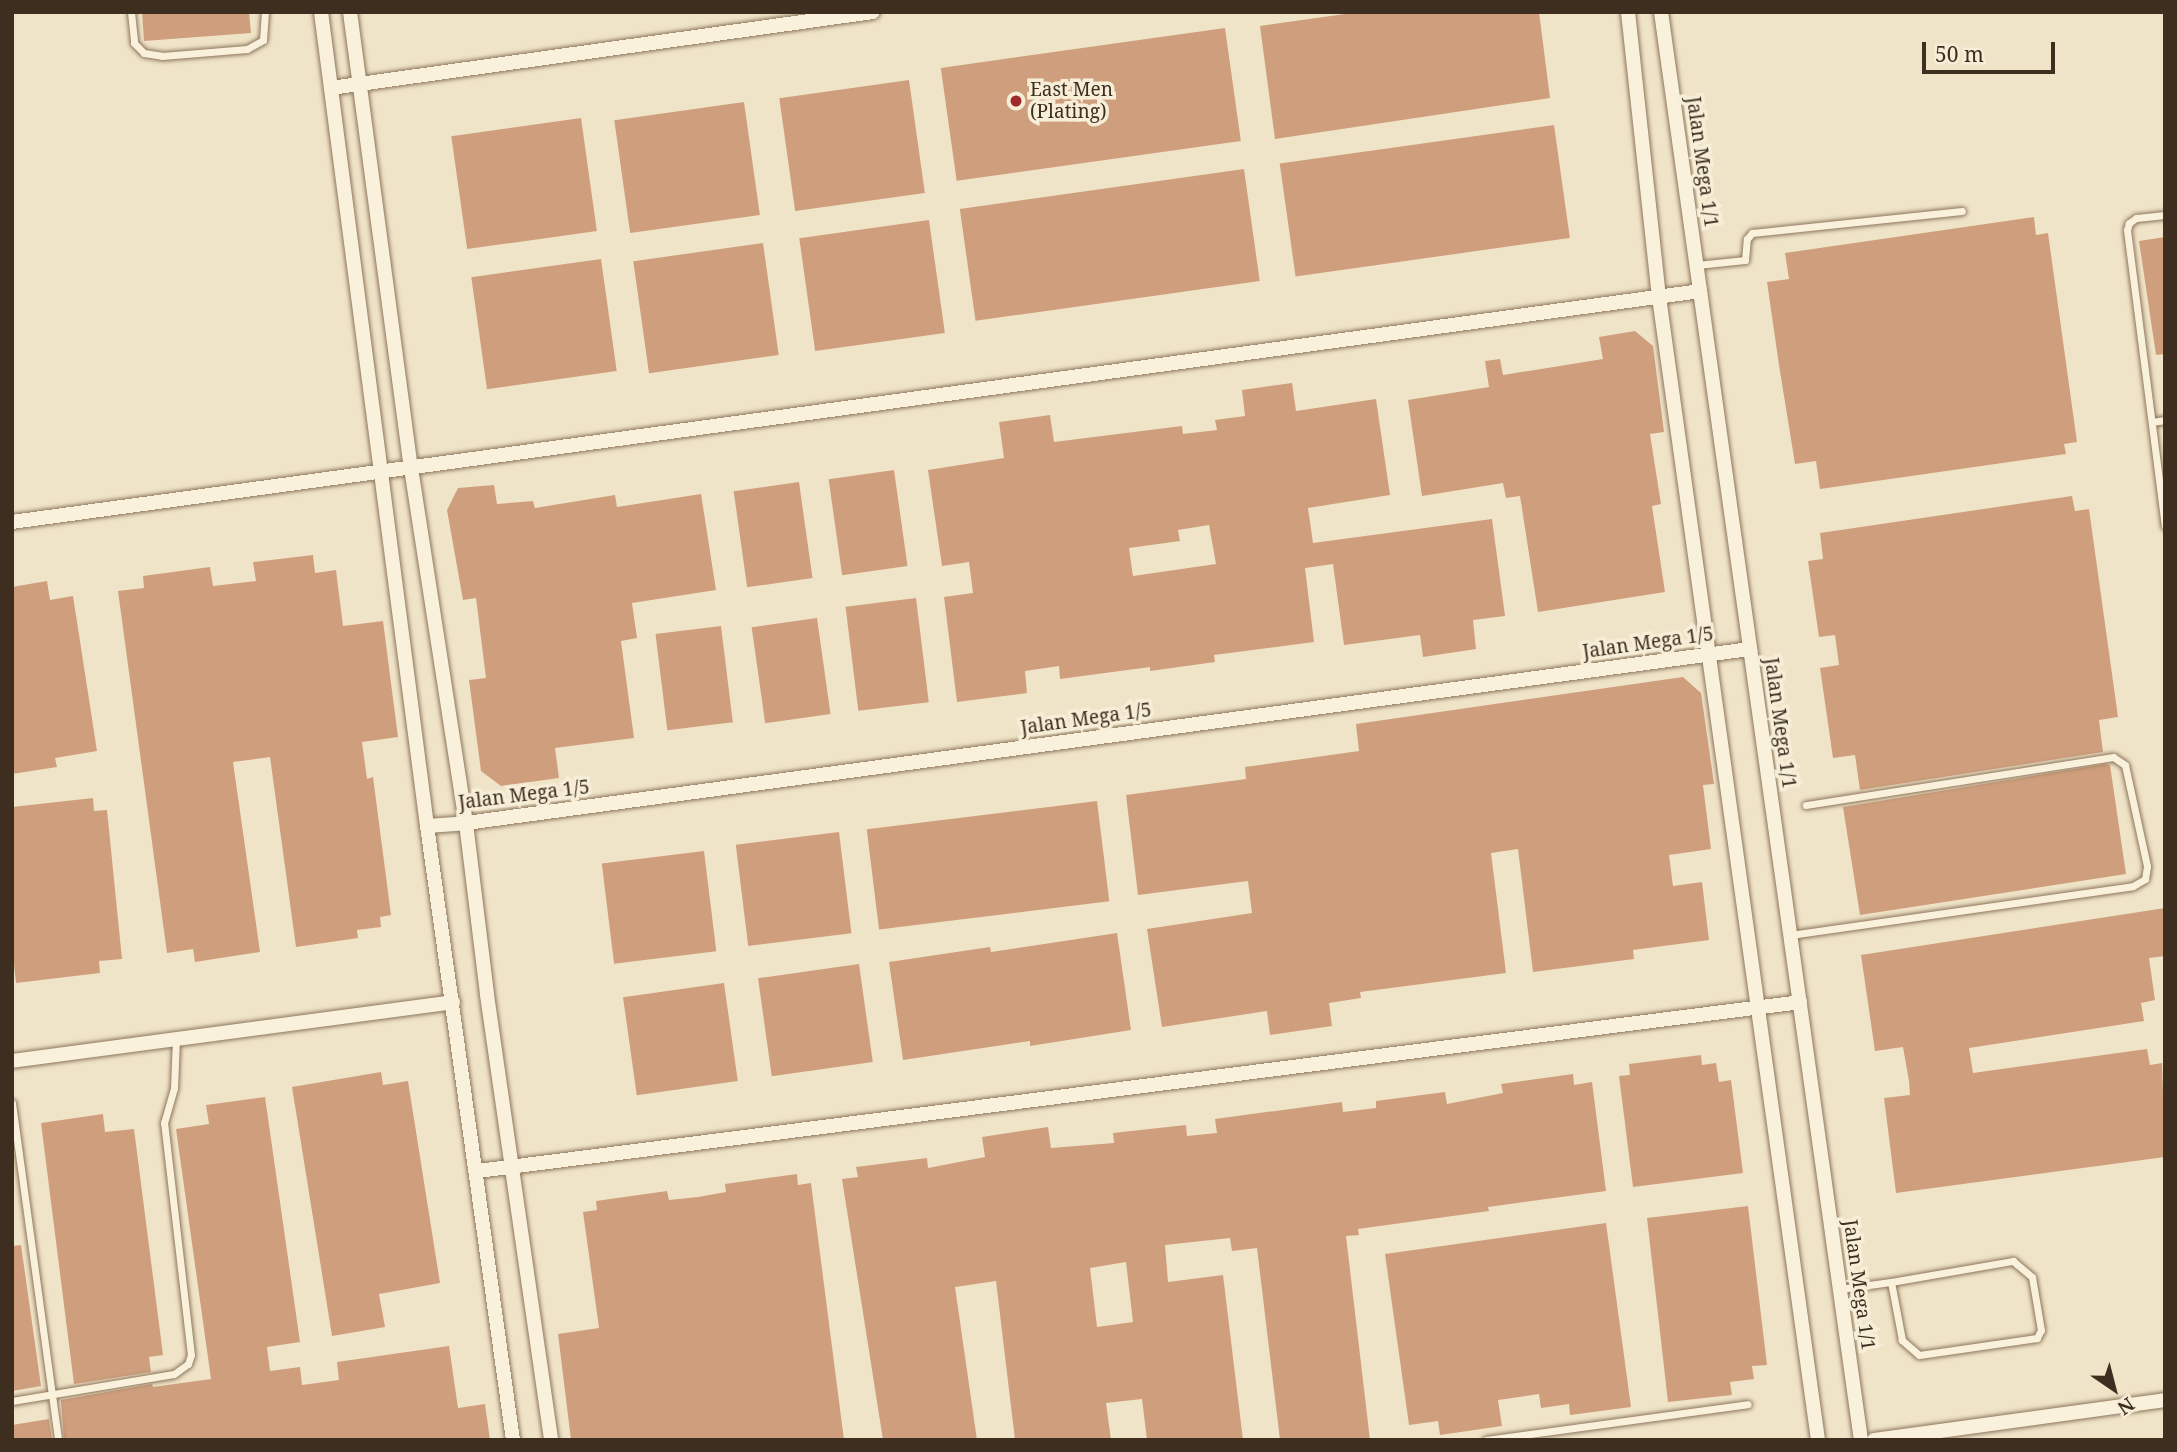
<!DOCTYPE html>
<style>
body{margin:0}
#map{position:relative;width:2177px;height:1452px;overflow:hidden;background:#f0e4c8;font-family:"Noto Serif",serif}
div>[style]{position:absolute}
.building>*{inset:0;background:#cf9f7d;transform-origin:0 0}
.roads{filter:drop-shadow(0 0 2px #8d765c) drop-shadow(0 0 2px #8d765c)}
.service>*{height:7px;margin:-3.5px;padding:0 3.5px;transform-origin:3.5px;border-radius:3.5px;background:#faf1dc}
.minor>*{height:14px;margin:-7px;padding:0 7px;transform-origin:7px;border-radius:7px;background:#faf1dc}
.dots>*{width:19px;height:19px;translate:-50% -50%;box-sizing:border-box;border:4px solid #f7eed8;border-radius:50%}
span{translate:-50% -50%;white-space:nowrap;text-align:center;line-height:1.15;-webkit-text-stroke:7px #f7eed8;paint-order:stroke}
.poi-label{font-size:19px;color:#3d2e20}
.left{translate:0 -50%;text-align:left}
.street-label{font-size:19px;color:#3d2e20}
.frame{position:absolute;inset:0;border:14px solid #3d2e20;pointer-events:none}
.north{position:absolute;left:2079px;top:1354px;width:70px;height:70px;-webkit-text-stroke:5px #f7eed8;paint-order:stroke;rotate:145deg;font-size:19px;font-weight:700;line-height:28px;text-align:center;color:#3d2e20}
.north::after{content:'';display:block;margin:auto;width:24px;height:32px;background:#3d2e20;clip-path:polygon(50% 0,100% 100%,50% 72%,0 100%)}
.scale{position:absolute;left:1922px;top:42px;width:133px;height:32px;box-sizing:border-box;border:4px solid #3d2e20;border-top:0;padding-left:9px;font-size:21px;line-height:24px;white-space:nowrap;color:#3d2e20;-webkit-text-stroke:5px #f7eed8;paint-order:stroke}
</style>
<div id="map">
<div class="building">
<div style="clip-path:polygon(142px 12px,249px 12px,251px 33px,144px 41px)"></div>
<div style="clip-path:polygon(1359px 12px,1539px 12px,1550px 98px,1275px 139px,1260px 26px)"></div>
<div style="left:1225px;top:28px;width:114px;height:287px;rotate:82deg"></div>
<div style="left:909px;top:80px;width:114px;height:131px;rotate:82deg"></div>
<div style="left:744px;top:102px;width:114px;height:131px;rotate:82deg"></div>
<div style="left:581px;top:118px;width:114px;height:131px;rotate:82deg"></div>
<div style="left:1554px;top:125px;width:114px;height:277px;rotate:82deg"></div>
<div style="left:1244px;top:169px;width:113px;height:287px;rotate:82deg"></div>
<div style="clip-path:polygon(2034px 217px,2036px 235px,2048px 233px,2077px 442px,2064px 444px,2066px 454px,1820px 489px,1816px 461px,1795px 464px,1779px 365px,1767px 282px,1789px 279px,1785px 253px)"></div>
<div style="left:929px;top:220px;width:114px;height:131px;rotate:82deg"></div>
<div style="clip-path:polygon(2165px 237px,2165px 354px,2156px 355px,2139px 241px)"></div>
<div style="left:763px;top:243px;width:113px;height:131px;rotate:82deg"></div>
<div style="left:601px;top:259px;width:113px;height:131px;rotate:82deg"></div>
<div style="clip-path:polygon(1635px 331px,1653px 346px,1664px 432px,1650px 434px,1661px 504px,1652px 506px,1665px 592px,1538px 612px,1520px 496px,1506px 498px,1503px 483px,1422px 496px,1408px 400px,1489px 387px,1485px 361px,1500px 359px,1503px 375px,1603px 359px,1599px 337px)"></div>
<div style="clip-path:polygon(evenodd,1292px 383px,1296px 411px,1376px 399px,1390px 495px,1308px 508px,1313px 543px,1492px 519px,1505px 616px,1473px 620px,1476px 649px,1423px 657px,1420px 635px,1344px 645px,1333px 564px,1305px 568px,1314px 642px,1214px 655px,1215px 662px,1150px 671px,1150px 667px,1060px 679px,1059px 666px,1025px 671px,1027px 693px,957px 702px,944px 597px,973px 593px,969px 562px,942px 566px,928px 470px,1004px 458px,999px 422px,1050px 415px,1054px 442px,1182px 426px,1183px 434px,1217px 430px,1215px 420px,1245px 416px,1242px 390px,1292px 383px,1209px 525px,1216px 564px,1133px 576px,1129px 548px,1180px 541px,1178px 530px,1209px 525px)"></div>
<div style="left:894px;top:470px;width:97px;height:66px;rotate:82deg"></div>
<div style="left:799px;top:482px;width:97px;height:66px;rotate:82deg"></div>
<div style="clip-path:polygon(494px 485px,497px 504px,533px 501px,535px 508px,615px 495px,617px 507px,701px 494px,716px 590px,632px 603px,637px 638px,621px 641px,634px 738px,555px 748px,559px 778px,501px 786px,481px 771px,469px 680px,486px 678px,476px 598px,463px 600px,447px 510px,458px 488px)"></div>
<div style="clip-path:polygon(2072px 496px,2075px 511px,2089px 509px,2118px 717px,2099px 720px,2103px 752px,1860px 790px,1855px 755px,1833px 758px,1820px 668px,1839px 665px,1835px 635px,1819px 637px,1808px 561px,1823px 559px,1820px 533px)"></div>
<div style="clip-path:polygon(313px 555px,315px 573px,336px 570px,343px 626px,383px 621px,398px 737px,362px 742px,367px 779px,373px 777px,391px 915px,380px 917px,381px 927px,357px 930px,358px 938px,296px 947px,270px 757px,233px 762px,260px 952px,195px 962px,193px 949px,167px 953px,118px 591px,144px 588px,143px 576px,210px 567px,213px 586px,256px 581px,253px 562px)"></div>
<div style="clip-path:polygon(47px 581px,50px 600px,73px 596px,97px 751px,55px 758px,57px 767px,12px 774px,12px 587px)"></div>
<div style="left:916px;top:598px;width:105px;height:71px;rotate:83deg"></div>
<div style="left:817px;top:618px;width:97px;height:66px;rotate:82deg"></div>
<div style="left:721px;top:626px;width:97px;height:66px;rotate:83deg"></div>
<div style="clip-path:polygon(1683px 677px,1701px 693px,1714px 784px,1703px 785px,1711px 849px,1669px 855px,1673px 886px,1702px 882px,1709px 940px,1633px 950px,1634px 959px,1533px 972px,1518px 849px,1491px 853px,1506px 973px,1360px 992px,1361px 998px,1329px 1003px,1332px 1026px,1270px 1035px,1267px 1011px,1162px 1027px,1147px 929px,1252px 913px,1248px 881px,1138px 895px,1126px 795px,1246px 779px,1245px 767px,1359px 751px,1356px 724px)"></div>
<div style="clip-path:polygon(2105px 764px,2110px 765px,2126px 874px,1860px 915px,1843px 807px)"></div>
<div style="clip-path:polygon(93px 798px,94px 811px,107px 810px,122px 959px,99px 961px,100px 973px,16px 983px,12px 947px,12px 807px)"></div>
<div style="left:1097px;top:801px;width:101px;height:232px;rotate:83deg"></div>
<div style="left:839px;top:832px;width:102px;height:104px;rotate:83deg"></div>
<div style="left:704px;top:851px;width:101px;height:103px;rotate:83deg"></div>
<div style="clip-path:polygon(2165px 908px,2165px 956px,2149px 958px,2155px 1000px,2141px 1003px,2144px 1021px,1969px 1048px,1973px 1073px,2147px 1049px,2150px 1065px,2162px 1063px,2165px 1157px,1896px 1193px,1884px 1098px,1910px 1095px,1909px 1081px,1903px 1047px,1875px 1051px,1861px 955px)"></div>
<div style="clip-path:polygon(1117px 933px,1131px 1030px,1030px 1046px,1030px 1041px,903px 1060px,889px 962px,990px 947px,991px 952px)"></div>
<div style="left:859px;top:964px;width:99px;height:102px;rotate:82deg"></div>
<div style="left:724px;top:983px;width:99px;height:102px;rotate:82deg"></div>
<div style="clip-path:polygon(1701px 1055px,1702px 1065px,1716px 1063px,1719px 1082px,1731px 1080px,1743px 1173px,1633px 1187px,1619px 1076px,1630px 1075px,1629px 1064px)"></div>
<div style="clip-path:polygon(381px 1072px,383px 1085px,408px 1081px,440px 1283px,379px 1294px,385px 1327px,332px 1336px,292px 1087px)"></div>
<div style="clip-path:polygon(evenodd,1573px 1074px,1574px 1085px,1592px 1082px,1606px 1191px,1488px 1207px,1489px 1211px,1358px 1229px,1359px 1235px,1346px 1236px,1370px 1440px,1280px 1440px,1257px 1248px,1232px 1251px,1230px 1238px,1165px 1245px,1168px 1282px,1223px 1275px,1243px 1440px,1147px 1440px,1142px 1399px,1106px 1403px,1111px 1440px,1015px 1440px,996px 1281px,955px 1287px,977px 1440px,883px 1440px,842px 1179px,858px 1177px,856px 1167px,927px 1158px,928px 1168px,985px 1157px,982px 1137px,1048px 1127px,1051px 1148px,1114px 1143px,1113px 1133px,1186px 1125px,1187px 1136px,1217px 1133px,1215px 1119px,1342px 1102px,1343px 1112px,1376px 1108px,1376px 1101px,1445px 1092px,1447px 1104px,1503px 1093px,1501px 1084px,1573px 1074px,1126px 1262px,1133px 1322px,1097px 1327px,1090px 1268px,1126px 1262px)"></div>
<div style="clip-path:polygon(265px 1097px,300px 1342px,267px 1347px,270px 1371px,300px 1367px,302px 1385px,339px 1380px,337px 1362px,449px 1346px,458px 1408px,485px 1404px,490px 1440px,64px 1440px,61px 1400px,152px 1384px,153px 1387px,211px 1379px,176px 1129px,209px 1124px,206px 1105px)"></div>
<div style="clip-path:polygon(103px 1114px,105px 1132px,134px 1129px,163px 1355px,149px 1357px,151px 1372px,74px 1384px,41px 1123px)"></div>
<div style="clip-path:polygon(797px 1174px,798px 1185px,811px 1183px,844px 1440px,571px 1440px,558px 1334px,599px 1328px,583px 1212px,597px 1210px,596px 1201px,667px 1191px,669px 1200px,698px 1197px,726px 1192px,725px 1184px)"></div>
<div style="clip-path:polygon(1748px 1206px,1767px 1365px,1752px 1366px,1754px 1379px,1730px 1382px,1732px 1395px,1668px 1402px,1647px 1218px)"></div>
<div style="clip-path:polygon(1606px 1223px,1631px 1407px,1570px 1415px,1569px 1404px,1541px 1408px,1539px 1394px,1498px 1400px,1502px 1426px,1440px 1435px,1438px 1421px,1409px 1425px,1385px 1254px)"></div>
<div style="clip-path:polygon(21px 1245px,41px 1386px,12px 1391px,12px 1246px)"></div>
<div style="clip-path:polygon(49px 1419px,52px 1440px,12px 1440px,12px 1425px)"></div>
</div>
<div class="roads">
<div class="service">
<div style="left:131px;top:12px;width:31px;rotate:84deg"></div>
<div style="left:134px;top:43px;width:14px;rotate:45deg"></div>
<div style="left:144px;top:53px;width:18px;rotate:9deg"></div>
<div style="left:162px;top:56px;width:85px;rotate:-4.7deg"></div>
<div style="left:247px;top:49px;width:18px;rotate:-29deg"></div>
<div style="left:263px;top:40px;width:28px;rotate:-86deg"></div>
<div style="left:2165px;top:215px;width:29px;rotate:174deg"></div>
<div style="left:2136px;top:218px;width:9px;rotate:144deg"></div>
<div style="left:2129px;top:223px;width:7px;rotate:106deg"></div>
<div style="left:2127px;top:230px;width:298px;rotate:82.7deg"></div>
<div style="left:1697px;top:265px;width:48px;rotate:-5.9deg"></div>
<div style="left:1745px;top:260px;width:21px;rotate:-85deg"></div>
<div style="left:1747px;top:239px;width:8px;rotate:-50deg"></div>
<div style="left:1752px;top:233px;width:211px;rotate:-6deg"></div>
<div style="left:2152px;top:422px;width:13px;rotate:-9deg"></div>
<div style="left:1790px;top:935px;width:346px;rotate:-8.1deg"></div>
<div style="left:2133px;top:886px;width:14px;rotate:-30deg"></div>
<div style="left:2145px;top:879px;width:13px;rotate:-81deg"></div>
<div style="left:2147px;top:866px;width:103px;rotate:-102.3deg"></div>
<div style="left:2125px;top:765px;width:14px;rotate:-146deg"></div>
<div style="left:2113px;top:757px;width:311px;rotate:171.1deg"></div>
<div style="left:12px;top:1103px;width:340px;rotate:82.2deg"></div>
<div style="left:2013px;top:1261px;width:25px;rotate:40deg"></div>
<div style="left:2032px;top:1277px;width:54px;rotate:80.4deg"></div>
<div style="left:2041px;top:1330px;width:9px;rotate:117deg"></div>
<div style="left:2037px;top:1338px;width:119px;rotate:171.8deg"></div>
<div style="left:1919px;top:1355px;width:23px;rotate:-139deg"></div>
<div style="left:1902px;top:1340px;width:59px;rotate:-100.7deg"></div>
<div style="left:1891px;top:1282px;width:124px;rotate:-9.8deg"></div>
<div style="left:1840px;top:1289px;width:51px;rotate:-7.8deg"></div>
<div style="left:12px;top:1401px;width:164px;rotate:-9.5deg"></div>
<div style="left:174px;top:1374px;width:17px;rotate:-36deg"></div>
<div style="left:188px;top:1364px;width:9px;rotate:-72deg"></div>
<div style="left:191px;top:1355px;width:234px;rotate:-96.6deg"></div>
<div style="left:164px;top:1123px;width:36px;rotate:-74deg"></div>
<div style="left:174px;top:1088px;width:49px;rotate:-87.7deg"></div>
<div style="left:1486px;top:1440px;width:264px;rotate:-7.8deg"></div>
</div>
<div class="minor">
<div style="left:321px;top:12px;width:821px;rotate:82.58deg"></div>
<div style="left:427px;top:826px;width:620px;rotate:82.03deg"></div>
<div style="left:350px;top:12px;width:460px;rotate:82.4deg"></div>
<div style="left:411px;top:468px;width:359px;rotate:81.2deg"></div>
<div style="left:466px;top:823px;width:173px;rotate:83deg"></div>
<div style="left:487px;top:995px;width:450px;rotate:81.8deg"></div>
<div style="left:1628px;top:12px;width:287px;rotate:83.8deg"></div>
<div style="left:1659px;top:297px;width:1154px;rotate:82.08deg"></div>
<div style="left:1661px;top:12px;width:1442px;rotate:82.03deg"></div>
<div style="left:331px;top:88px;width:547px;rotate:-7.98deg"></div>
<div style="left:12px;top:522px;width:1704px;rotate:-7.79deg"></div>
<div style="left:427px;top:826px;width:39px;rotate:-4deg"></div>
<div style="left:466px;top:823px;width:1296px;rotate:-7.72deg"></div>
<div style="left:12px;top:1061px;width:445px;rotate:-7.6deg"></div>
<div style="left:478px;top:1171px;width:1333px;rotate:-7.28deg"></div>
<div style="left:1874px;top:1440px;width:294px;rotate:-7.8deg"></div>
</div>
</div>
<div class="dots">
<div style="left:1016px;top:101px;background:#9e2a2b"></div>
</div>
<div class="poi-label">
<span class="left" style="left:1030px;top:101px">East Men<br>(Plating)</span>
</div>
<div class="street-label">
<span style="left:1702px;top:162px;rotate:82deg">Jalan Mega 1/1</span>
<span style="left:1648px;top:643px;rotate:-8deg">Jalan Mega 1/5</span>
<span style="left:1086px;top:719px;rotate:-8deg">Jalan Mega 1/5</span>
<span style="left:1780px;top:723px;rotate:82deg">Jalan Mega 1/1</span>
<span style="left:524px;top:795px;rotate:-7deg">Jalan Mega 1/5</span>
<span style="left:1859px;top:1285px;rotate:82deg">Jalan Mega 1/1</span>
</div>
<div class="frame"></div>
<div class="north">N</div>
<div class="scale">50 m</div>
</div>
